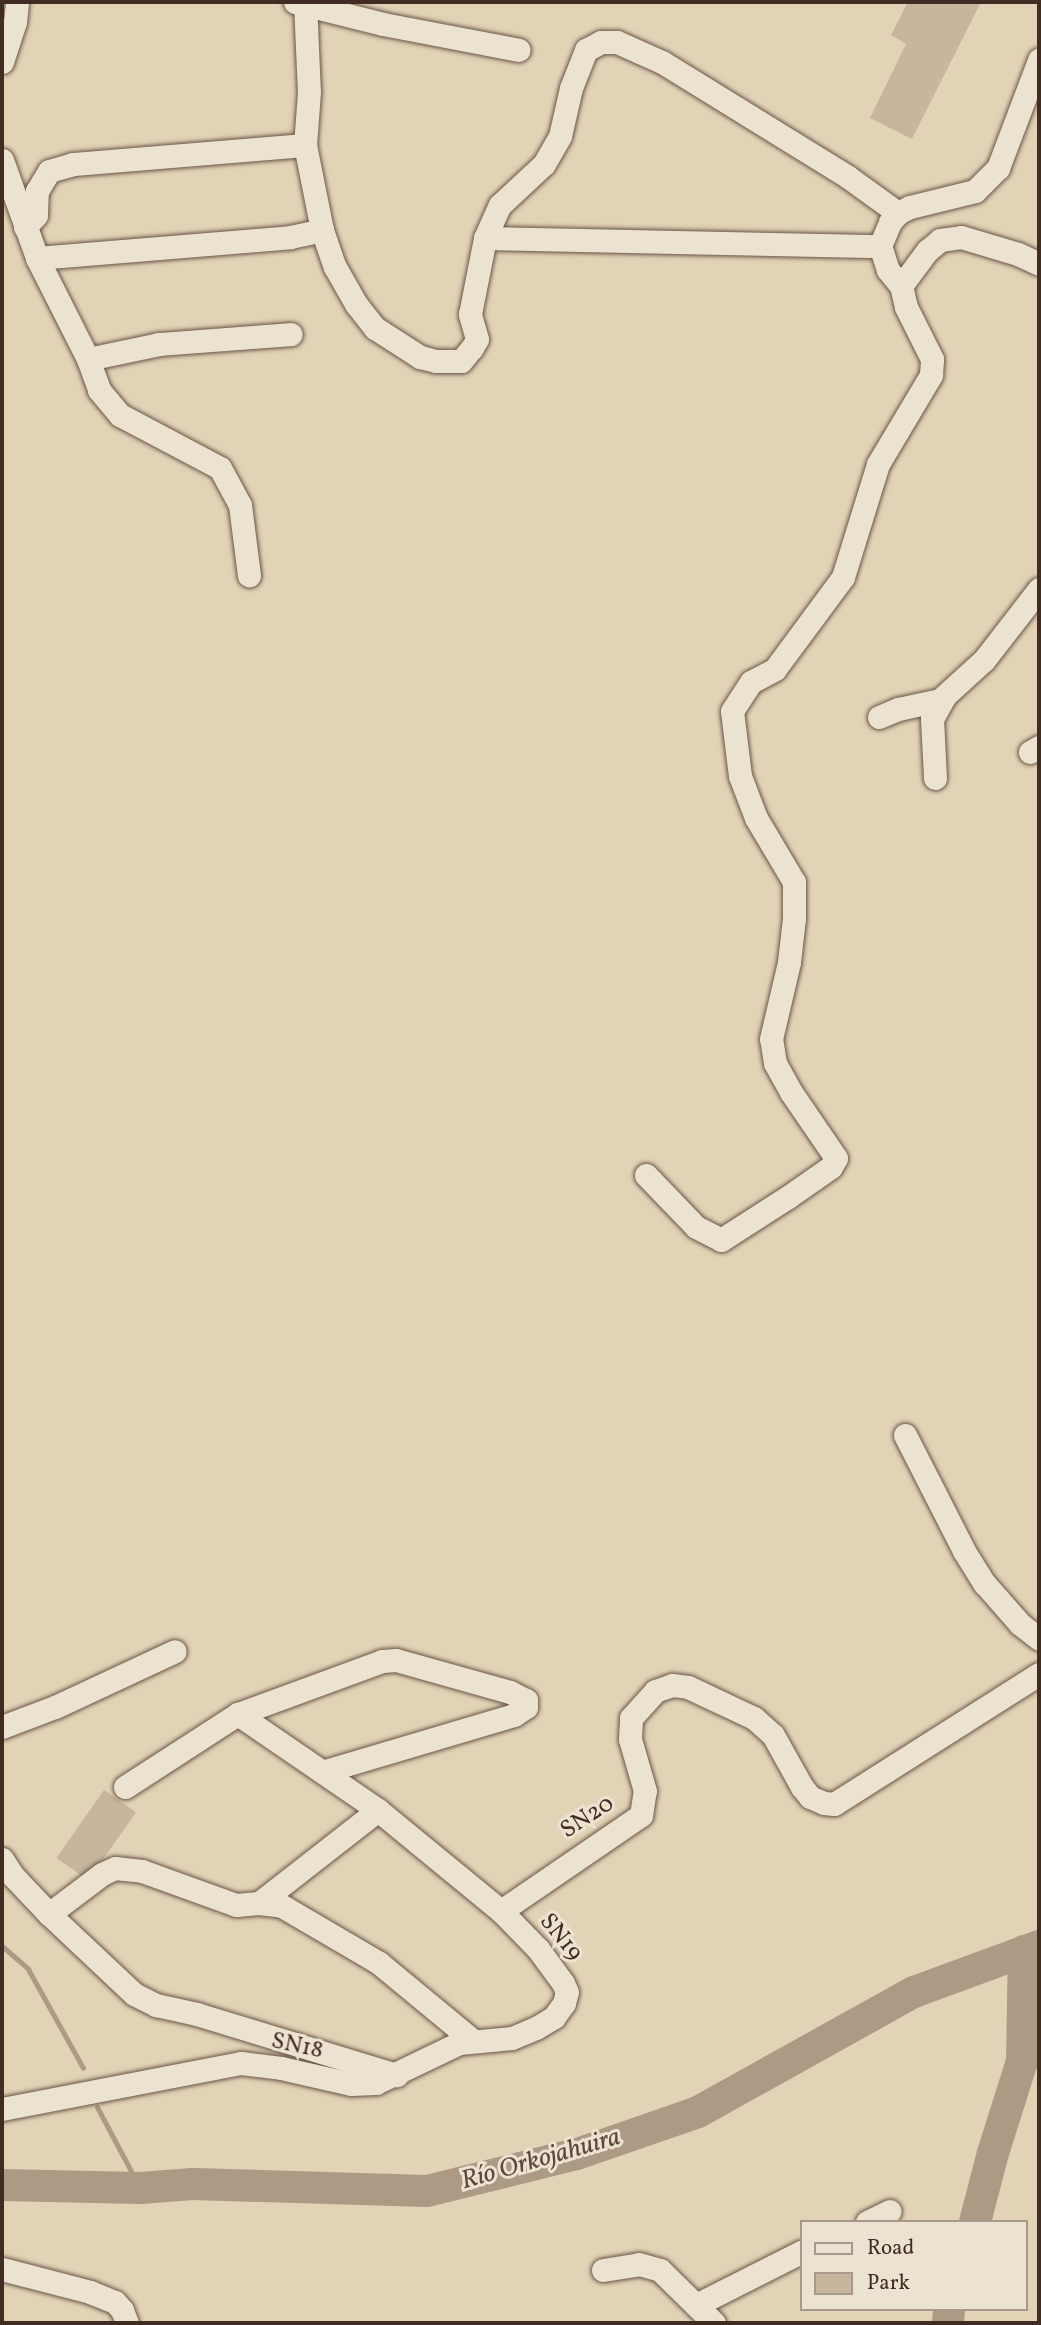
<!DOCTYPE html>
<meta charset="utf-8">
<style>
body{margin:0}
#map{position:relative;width:1041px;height:2325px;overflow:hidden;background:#e2d3b6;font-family:Vollkorn,serif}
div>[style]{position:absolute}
.green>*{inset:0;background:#c7b69d;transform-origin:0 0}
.stream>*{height:5px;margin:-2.5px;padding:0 2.5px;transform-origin:2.5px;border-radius:2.5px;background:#ac9a84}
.river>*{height:32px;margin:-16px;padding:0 16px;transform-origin:16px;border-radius:16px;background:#ac9a84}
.roads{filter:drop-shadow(0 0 2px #6a5547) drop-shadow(0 0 2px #6a5547)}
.minor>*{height:23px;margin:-11.5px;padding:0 11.5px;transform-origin:11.5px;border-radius:11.5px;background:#ece2d0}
span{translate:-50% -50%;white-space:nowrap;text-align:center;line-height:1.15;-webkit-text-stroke:6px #ece2d0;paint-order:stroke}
.street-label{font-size:24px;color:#422b22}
.water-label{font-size:26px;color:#5c473a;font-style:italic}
.frame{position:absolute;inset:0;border:4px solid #422b22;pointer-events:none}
.legend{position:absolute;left:800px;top:2220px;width:228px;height:91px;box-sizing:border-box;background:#ece2d0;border:2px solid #a8998a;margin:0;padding:9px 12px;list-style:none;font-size:21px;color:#422b22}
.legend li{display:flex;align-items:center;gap:14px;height:35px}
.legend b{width:35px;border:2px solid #a8998a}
</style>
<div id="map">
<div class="green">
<div style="clip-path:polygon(908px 2px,981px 2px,912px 139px,870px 118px,906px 44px,891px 35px)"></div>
<div style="left:104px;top:1790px;width:39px;height:83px;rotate:35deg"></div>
</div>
<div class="stream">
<div style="left:2px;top:1946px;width:35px;rotate:41deg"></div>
<div style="left:28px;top:1969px;width:113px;rotate:60.9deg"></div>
<div style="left:97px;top:2107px;width:92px;rotate:62deg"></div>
</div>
<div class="river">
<div style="left:2px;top:2185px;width:138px;rotate:1.2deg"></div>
<div style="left:140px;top:2188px;width:53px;rotate:-4.3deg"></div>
<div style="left:193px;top:2184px;width:234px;rotate:1.7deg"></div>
<div style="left:427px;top:2191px;width:154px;rotate:-13.9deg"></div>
<div style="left:577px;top:2154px;width:128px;rotate:-19.1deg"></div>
<div style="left:698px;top:2112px;width:247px;rotate:-29.1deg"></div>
<div style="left:914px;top:1992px;width:133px;rotate:-20.2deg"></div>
<div style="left:975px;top:2222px;width:71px;rotate:-75.4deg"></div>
<div style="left:993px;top:2153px;width:96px;rotate:-72.5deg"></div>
<div style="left:1022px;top:2061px;width:110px;rotate:-89deg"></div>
<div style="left:948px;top:2323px;width:14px;rotate:-86deg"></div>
</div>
<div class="roads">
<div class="minor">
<div style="left:295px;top:2px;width:91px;rotate:14deg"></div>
<div style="left:383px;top:24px;width:138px;rotate:10.8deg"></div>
<div style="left:305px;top:2px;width:90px;rotate:87.5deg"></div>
<div style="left:309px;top:92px;width:53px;rotate:94.3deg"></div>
<div style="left:305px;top:145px;width:87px;rotate:78.7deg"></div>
<div style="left:322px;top:230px;width:39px;rotate:71deg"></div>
<div style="left:335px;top:267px;width:43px;rotate:60.4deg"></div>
<div style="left:356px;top:304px;width:31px;rotate:52deg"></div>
<div style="left:375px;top:328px;width:54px;rotate:32.8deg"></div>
<div style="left:420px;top:357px;width:16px;rotate:14deg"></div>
<div style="left:436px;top:361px;width:25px"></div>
<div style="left:461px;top:361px;width:17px;rotate:-50deg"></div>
<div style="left:472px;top:348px;width:10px;rotate:-61deg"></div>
<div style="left:477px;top:339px;width:26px;rotate:-106deg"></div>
<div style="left:470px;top:314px;width:77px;rotate:-78.8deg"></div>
<div style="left:485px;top:238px;width:36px;rotate:-66deg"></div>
<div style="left:500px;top:205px;width:60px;rotate:-43deg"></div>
<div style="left:544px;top:164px;width:32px;rotate:-60deg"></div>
<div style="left:560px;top:136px;width:49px;rotate:-77.1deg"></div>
<div style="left:571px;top:88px;width:41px;rotate:-68.5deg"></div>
<div style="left:586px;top:50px;width:17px;rotate:-28deg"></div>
<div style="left:601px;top:42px;width:16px"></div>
<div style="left:617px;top:42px;width:49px;rotate:24deg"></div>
<div style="left:662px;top:62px;width:219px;rotate:31.7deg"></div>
<div style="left:848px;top:177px;width:62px;rotate:35.8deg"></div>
<div style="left:2px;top:62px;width:42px;rotate:-72deg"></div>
<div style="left:15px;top:22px;width:20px;rotate:-84deg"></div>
<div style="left:2px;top:160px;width:104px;rotate:70.3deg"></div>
<div style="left:37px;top:258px;width:113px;rotate:63.2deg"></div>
<div style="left:88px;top:359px;width:33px;rotate:70deg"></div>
<div style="left:99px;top:390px;width:33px;rotate:50deg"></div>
<div style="left:120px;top:415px;width:113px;rotate:27.9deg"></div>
<div style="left:220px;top:468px;width:42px;rotate:61.6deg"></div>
<div style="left:240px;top:505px;width:71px;rotate:82.7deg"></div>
<div style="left:25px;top:227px;width:16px;rotate:-47deg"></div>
<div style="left:36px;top:215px;width:24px;rotate:-88deg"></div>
<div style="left:37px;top:191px;width:23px;rotate:-59deg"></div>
<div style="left:49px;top:171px;width:25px;rotate:-16deg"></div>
<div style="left:73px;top:164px;width:233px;rotate:-4.7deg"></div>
<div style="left:485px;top:238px;width:395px;rotate:1.2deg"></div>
<div style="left:37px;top:258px;width:254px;rotate:-4.7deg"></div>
<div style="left:290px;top:237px;width:33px;rotate:-12deg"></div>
<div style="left:901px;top:286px;width:21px;rotate:-129deg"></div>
<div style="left:888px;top:270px;width:25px;rotate:-108deg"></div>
<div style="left:880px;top:246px;width:26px;rotate:-67deg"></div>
<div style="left:890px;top:222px;width:12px;rotate:-48deg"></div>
<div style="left:898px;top:213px;width:13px;rotate:-27deg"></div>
<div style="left:910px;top:207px;width:67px;rotate:-13.8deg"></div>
<div style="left:975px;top:191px;width:33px;rotate:-45deg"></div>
<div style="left:998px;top:168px;width:116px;rotate:-69.2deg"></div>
<div style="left:88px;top:359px;width:73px;rotate:-11.9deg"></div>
<div style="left:159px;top:344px;width:132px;rotate:-4.3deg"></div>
<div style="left:879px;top:717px;width:21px;rotate:-23deg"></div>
<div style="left:898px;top:709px;width:43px;rotate:-12.1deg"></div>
<div style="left:940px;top:700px;width:59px;rotate:-42.3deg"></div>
<div style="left:984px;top:660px;width:90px;rotate:-52.2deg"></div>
<div style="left:1030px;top:752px;width:10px;rotate:-29deg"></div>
<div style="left:935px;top:778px;width:59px;rotate:-92.9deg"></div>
<div style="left:932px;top:719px;width:26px;rotate:-61deg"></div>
<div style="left:646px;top:1175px;width:72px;rotate:46.1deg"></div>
<div style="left:696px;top:1227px;width:28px;rotate:27deg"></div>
<div style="left:721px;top:1240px;width:80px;rotate:-32.7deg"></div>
<div style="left:788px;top:1197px;width:52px;rotate:-34.9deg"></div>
<div style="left:831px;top:1167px;width:10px;rotate:-61deg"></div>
<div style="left:836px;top:1158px;width:80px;rotate:-124.3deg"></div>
<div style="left:791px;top:1092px;width:33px;rotate:-119deg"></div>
<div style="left:775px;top:1063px;width:24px;rotate:-99deg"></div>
<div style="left:771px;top:1039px;width:79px;rotate:-76.8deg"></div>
<div style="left:789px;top:962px;width:44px;rotate:-83.5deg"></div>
<div style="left:794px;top:918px;width:36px;rotate:-90deg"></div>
<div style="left:794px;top:882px;width:74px;rotate:-120.7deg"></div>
<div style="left:756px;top:818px;width:45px;rotate:-110.9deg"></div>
<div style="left:740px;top:776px;width:65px;rotate:-97deg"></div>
<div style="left:732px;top:711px;width:35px;rotate:-57deg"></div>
<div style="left:751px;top:682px;width:27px;rotate:-28deg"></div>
<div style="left:775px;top:669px;width:114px;rotate:-53.5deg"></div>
<div style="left:843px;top:577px;width:118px;rotate:-72.8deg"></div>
<div style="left:878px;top:464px;width:104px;rotate:-59.2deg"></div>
<div style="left:931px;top:375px;width:16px;rotate:-86deg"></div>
<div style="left:932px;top:359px;width:58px;rotate:-116.6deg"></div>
<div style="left:906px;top:307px;width:22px;rotate:-103deg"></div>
<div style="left:901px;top:286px;width:44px;rotate:-53.4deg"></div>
<div style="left:927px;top:251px;width:17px;rotate:-40deg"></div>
<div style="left:940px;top:240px;width:21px;rotate:-8deg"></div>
<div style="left:961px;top:237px;width:59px;rotate:16.6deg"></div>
<div style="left:1018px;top:254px;width:23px;rotate:25deg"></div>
<div style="left:905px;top:1435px;width:130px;rotate:63deg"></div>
<div style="left:964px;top:1551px;width:39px;rotate:58deg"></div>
<div style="left:985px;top:1584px;width:53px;rotate:48.8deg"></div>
<div style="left:1020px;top:1624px;width:24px;rotate:38deg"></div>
<div style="left:2px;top:1727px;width:57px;rotate:-20.7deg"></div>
<div style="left:55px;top:1707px;width:132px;rotate:-25deg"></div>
<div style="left:125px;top:1787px;width:135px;rotate:-32.9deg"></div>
<div style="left:238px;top:1714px;width:153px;rotate:-20.2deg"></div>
<div style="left:382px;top:1661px;width:14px;rotate:-4deg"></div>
<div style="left:396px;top:1660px;width:118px;rotate:15.7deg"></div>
<div style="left:510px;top:1692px;width:18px;rotate:27deg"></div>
<div style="left:526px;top:1700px;width:7px;rotate:90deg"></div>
<div style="left:526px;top:1707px;width:14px;rotate:146deg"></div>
<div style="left:514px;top:1715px;width:197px;rotate:163.5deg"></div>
<div style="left:2px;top:1859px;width:20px;rotate:57deg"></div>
<div style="left:13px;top:1876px;width:52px;rotate:46.5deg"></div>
<div style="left:49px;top:1914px;width:117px;rotate:43.3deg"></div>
<div style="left:134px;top:1994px;width:25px;rotate:27deg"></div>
<div style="left:156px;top:2005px;width:42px;rotate:12.4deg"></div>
<div style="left:197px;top:2014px;width:209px;rotate:17deg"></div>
<div style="left:259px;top:1903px;width:151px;rotate:-38deg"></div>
<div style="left:501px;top:1911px;width:170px;rotate:-34.4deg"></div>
<div style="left:641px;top:1815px;width:24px;rotate:-81deg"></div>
<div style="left:645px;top:1791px;width:54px;rotate:-106.1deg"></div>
<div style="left:630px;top:1739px;width:21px;rotate:-87deg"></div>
<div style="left:631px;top:1718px;width:36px;rotate:-48deg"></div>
<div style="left:655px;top:1691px;width:18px;rotate:-19deg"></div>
<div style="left:672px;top:1685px;width:16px;rotate:7deg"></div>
<div style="left:688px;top:1687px;width:73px;rotate:25.2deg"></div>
<div style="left:754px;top:1718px;width:25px;rotate:42deg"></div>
<div style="left:773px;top:1735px;width:60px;rotate:60.9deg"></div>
<div style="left:802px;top:1787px;width:13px;rotate:51deg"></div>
<div style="left:810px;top:1797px;width:15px;rotate:23deg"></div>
<div style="left:824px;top:1803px;width:10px;rotate:6deg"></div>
<div style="left:834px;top:1804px;width:243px;rotate:-32.4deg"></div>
<div style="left:49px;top:1914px;width:66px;rotate:-37deg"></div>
<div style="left:102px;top:1874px;width:14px;rotate:-25deg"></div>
<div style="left:115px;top:1868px;width:27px;rotate:6deg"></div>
<div style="left:142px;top:1871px;width:100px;rotate:19.9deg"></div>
<div style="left:236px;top:1905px;width:23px;rotate:-5deg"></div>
<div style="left:259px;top:1903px;width:23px;rotate:7deg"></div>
<div style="left:282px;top:1906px;width:113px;rotate:30.4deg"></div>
<div style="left:379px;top:1963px;width:121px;rotate:39.6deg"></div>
<div style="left:2px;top:2109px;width:243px;rotate:-10.9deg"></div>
<div style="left:241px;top:2063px;width:40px;rotate:7.1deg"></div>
<div style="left:281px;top:2068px;width:72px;rotate:12.9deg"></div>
<div style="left:351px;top:2084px;width:25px;rotate:-2deg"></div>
<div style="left:376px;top:2083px;width:92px;rotate:-25.7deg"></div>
<div style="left:459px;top:2043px;width:53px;rotate:-5.4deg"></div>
<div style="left:512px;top:2038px;width:26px;rotate:-23deg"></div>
<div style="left:536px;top:2028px;width:21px;rotate:-31deg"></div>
<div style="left:554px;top:2017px;width:17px;rotate:-54deg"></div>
<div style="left:564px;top:2003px;width:11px;rotate:-75deg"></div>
<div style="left:567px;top:1992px;width:10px;rotate:-114deg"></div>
<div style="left:563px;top:1983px;width:42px;rotate:-126.3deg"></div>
<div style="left:538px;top:1949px;width:53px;rotate:-134.2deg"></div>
<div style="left:501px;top:1911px;width:159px;rotate:-140.6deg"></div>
<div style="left:378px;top:1810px;width:170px;rotate:-145.6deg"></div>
<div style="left:867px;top:2222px;width:25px;rotate:-26deg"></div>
<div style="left:2px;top:2269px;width:91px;rotate:14.6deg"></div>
<div style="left:90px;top:2292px;width:27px;rotate:22deg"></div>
<div style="left:115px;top:2302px;width:11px;rotate:49deg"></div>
<div style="left:122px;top:2310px;width:14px;rotate:69deg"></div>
<div style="left:603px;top:2270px;width:36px;rotate:-9deg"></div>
<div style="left:639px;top:2264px;width:22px;rotate:16deg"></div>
<div style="left:660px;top:2270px;width:76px;rotate:44.5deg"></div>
<div style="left:696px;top:2305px;width:118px;rotate:-26.8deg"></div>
</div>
</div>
<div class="street-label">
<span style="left:588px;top:1818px;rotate:-33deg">SN20</span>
<span style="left:560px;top:1938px;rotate:51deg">SN19</span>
<span style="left:297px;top:2047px;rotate:12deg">SN18</span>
</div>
<div class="water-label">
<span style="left:541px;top:2160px;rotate:-16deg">Río Orkojahuira</span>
</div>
<div class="frame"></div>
<ul class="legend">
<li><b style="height:9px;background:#ece2d0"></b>Road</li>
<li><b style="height:19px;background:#c7b69d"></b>Park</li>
</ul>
</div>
